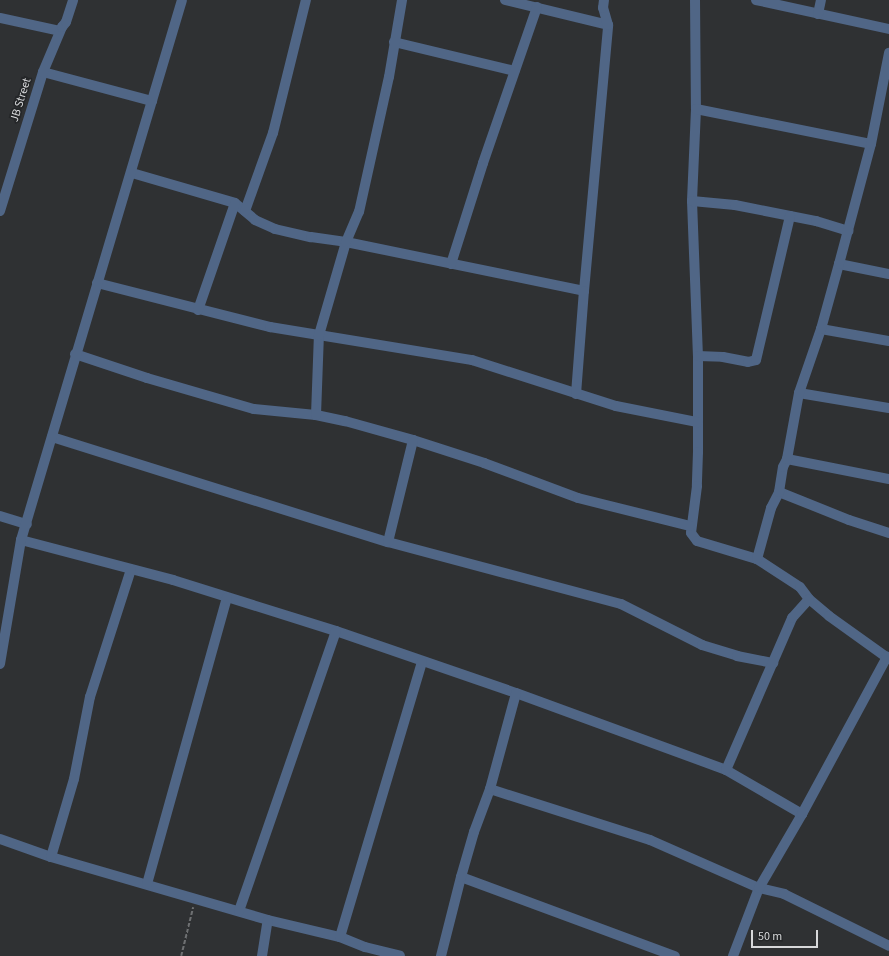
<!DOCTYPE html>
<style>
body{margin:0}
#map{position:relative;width:889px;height:956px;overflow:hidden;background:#2f3133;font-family:"Source Sans 3",sans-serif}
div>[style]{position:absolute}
.path>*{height:1.5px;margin-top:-0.75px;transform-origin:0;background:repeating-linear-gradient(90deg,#6e7072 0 4px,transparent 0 6px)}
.minor>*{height:10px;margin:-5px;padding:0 5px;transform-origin:5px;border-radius:5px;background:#506686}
span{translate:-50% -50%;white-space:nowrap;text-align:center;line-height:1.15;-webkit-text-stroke:3.5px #252729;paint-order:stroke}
.street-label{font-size:12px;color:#d7d8da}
.scale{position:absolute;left:751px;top:930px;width:67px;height:18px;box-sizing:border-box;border:2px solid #d7d8da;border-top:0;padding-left:5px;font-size:12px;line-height:14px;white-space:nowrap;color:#d7d8da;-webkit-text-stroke:3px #252729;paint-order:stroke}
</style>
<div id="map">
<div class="path">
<div style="left:181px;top:956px;width:50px;rotate:-76.2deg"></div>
</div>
<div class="minor">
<div style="left:505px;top:0;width:106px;rotate:13.6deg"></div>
<div style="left:695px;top:0;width:109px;rotate:89.5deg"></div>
<div style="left:696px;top:109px;width:92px;rotate:92.5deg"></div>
<div style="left:692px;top:201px;width:155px;rotate:87.8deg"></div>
<div style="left:698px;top:356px;width:96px;rotate:90deg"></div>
<div style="left:698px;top:452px;width:34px;rotate:92deg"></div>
<div style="left:697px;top:486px;width:47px;rotate:97.3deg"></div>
<div style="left:691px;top:533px;width:10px;rotate:53deg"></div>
<div style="left:697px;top:541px;width:63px;rotate:16.7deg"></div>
<div style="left:757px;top:559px;width:51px;rotate:33.1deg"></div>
<div style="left:800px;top:587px;width:15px;rotate:53deg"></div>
<div style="left:809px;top:599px;width:26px;rotate:40deg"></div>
<div style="left:829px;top:616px;width:74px;rotate:35.6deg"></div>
<div style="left:756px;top:0;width:136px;rotate:12.3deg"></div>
<div style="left:818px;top:14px;width:14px;rotate:-78deg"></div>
<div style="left:0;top:18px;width:61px;rotate:12.2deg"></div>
<div style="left:394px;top:42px;width:124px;rotate:13.5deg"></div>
<div style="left:43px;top:72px;width:113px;rotate:14.9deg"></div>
<div style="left:696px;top:109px;width:178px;rotate:11.3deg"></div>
<div style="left:132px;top:173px;width:107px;rotate:16.2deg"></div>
<div style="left:235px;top:203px;width:26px;rotate:40deg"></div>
<div style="left:255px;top:220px;width:22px;rotate:24deg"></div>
<div style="left:275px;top:229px;width:37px;rotate:13deg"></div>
<div style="left:311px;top:237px;width:35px;rotate:8deg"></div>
<div style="left:346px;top:242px;width:243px;rotate:11.6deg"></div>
<div style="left:584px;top:291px;width:267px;rotate:-84.8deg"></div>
<div style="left:608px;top:25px;width:18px;rotate:-106deg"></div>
<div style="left:603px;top:8px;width:8px;rotate:-83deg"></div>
<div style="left:692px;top:201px;width:43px;rotate:5.3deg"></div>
<div style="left:735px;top:205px;width:83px;rotate:11.2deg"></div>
<div style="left:816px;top:221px;width:34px;rotate:17deg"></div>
<div style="left:0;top:211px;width:145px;rotate:-72.8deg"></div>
<div style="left:43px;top:72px;width:49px;rotate:-67.1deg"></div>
<div style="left:62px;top:27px;width:6px;rotate:-51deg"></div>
<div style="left:66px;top:22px;width:23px;rotate:-72deg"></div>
<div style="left:245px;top:211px;width:83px;rotate:-70.3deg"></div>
<div style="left:273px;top:133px;width:137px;rotate:-76.1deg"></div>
<div style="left:451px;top:264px;width:106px;rotate:-72.4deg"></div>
<div style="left:483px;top:163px;width:165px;rotate:-70.9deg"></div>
<div style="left:839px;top:264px;width:51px;rotate:11.3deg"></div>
<div style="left:97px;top:283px;width:179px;rotate:14.3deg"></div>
<div style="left:270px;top:327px;width:205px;rotate:9.3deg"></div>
<div style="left:472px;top:360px;width:151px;rotate:17.7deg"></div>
<div style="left:616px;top:406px;width:83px;rotate:11.2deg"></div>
<div style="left:198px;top:310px;width:113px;rotate:-70.9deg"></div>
<div style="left:821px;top:329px;width:69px;rotate:10deg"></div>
<div style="left:75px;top:354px;width:76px;rotate:18.4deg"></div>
<div style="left:147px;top:378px;width:111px;rotate:16.2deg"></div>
<div style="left:254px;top:409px;width:62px;rotate:5.5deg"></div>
<div style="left:316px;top:415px;width:30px;rotate:12deg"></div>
<div style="left:345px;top:421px;width:71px;rotate:15.6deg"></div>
<div style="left:413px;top:440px;width:75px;rotate:17.9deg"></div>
<div style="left:484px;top:463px;width:100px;rotate:20.4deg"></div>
<div style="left:578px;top:498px;width:115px;rotate:14deg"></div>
<div style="left:698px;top:356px;width:25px;rotate:2deg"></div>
<div style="left:723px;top:357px;width:25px;rotate:11deg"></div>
<div style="left:748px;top:362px;width:8px;rotate:-14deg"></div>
<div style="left:756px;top:360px;width:148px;rotate:-76.7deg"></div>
<div style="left:799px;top:393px;width:91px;rotate:9.5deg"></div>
<div style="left:576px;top:394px;width:103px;rotate:-85.6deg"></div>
<div style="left:316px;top:415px;width:80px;rotate:-87.9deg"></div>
<div style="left:319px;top:335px;width:97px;rotate:-73.8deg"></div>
<div style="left:346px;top:242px;width:33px;rotate:-67deg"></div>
<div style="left:359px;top:212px;width:138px;rotate:-77.5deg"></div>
<div style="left:389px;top:77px;width:78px;rotate:-80.4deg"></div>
<div style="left:52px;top:437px;width:352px;rotate:17.4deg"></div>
<div style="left:388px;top:542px;width:241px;rotate:14.9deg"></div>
<div style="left:621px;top:604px;width:91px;rotate:26.8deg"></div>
<div style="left:702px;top:645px;width:37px;rotate:17deg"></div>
<div style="left:737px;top:656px;width:37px;rotate:11deg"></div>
<div style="left:787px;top:459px;width:104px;rotate:11.1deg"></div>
<div style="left:779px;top:492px;width:75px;rotate:21.8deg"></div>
<div style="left:849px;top:520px;width:42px;rotate:18deg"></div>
<div style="left:0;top:516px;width:28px;rotate:17deg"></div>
<div style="left:21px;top:540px;width:157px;rotate:14.7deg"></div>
<div style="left:173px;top:580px;width:171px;rotate:17.4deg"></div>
<div style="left:336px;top:631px;width:190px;rotate:19deg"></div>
<div style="left:516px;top:693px;width:224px;rotate:20.1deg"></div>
<div style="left:726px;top:770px;width:88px;rotate:30.1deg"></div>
<div style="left:388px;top:542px;width:105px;rotate:-76.2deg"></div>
<div style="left:757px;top:559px;width:53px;rotate:-74.6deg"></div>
<div style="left:771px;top:508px;width:18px;rotate:-63deg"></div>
<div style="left:779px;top:492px;width:25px;rotate:-81deg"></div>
<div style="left:783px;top:467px;width:9px;rotate:-63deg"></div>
<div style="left:787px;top:459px;width:67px;rotate:-79.7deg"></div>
<div style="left:799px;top:393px;width:68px;rotate:-71deg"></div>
<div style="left:821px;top:329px;width:67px;rotate:-74.5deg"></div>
<div style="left:839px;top:264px;width:124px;rotate:-75.1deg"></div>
<div style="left:871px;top:144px;width:93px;rotate:-78.8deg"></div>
<div style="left:0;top:664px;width:126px;rotate:-80.4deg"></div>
<div style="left:21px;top:540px;width:563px;rotate:-73.4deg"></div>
<div style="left:726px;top:770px;width:166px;rotate:-66.5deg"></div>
<div style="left:792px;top:618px;width:25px;rotate:-48deg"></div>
<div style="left:490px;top:789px;width:168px;rotate:17.7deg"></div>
<div style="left:650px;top:840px;width:119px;rotate:23.8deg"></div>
<div style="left:759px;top:888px;width:26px;rotate:13deg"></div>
<div style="left:784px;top:894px;width:117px;rotate:26.3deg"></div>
<div style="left:0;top:839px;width:54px;rotate:19.4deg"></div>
<div style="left:51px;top:857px;width:226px;rotate:16.2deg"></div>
<div style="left:268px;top:920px;width:74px;rotate:13.3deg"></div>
<div style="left:340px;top:937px;width:27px;rotate:22deg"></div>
<div style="left:365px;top:947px;width:36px;rotate:14deg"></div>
<div style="left:51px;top:857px;width:81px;rotate:-73.6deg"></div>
<div style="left:74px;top:779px;width:84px;rotate:-79deg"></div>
<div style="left:90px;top:697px;width:134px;rotate:-72.2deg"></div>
<div style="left:461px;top:877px;width:228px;rotate:20.3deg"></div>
<div style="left:147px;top:884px;width:297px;rotate:-74.4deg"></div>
<div style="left:239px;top:911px;width:296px;rotate:-70.9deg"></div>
<div style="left:340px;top:937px;width:287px;rotate:-73.4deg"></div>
<div style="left:262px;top:956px;width:36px;rotate:-81deg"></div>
<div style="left:441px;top:956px;width:81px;rotate:-75.8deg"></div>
<div style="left:461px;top:877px;width:47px;rotate:-73.9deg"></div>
<div style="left:474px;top:832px;width:46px;rotate:-69.6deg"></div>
<div style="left:490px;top:789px;width:99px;rotate:-74.8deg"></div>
<div style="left:733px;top:956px;width:73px;rotate:-69.1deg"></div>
<div style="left:759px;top:888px;width:86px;rotate:-59.8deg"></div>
<div style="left:802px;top:814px;width:179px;rotate:-61.6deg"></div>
</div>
<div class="street-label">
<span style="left:21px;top:100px;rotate:-73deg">JB Street</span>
</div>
<div class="scale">50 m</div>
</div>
